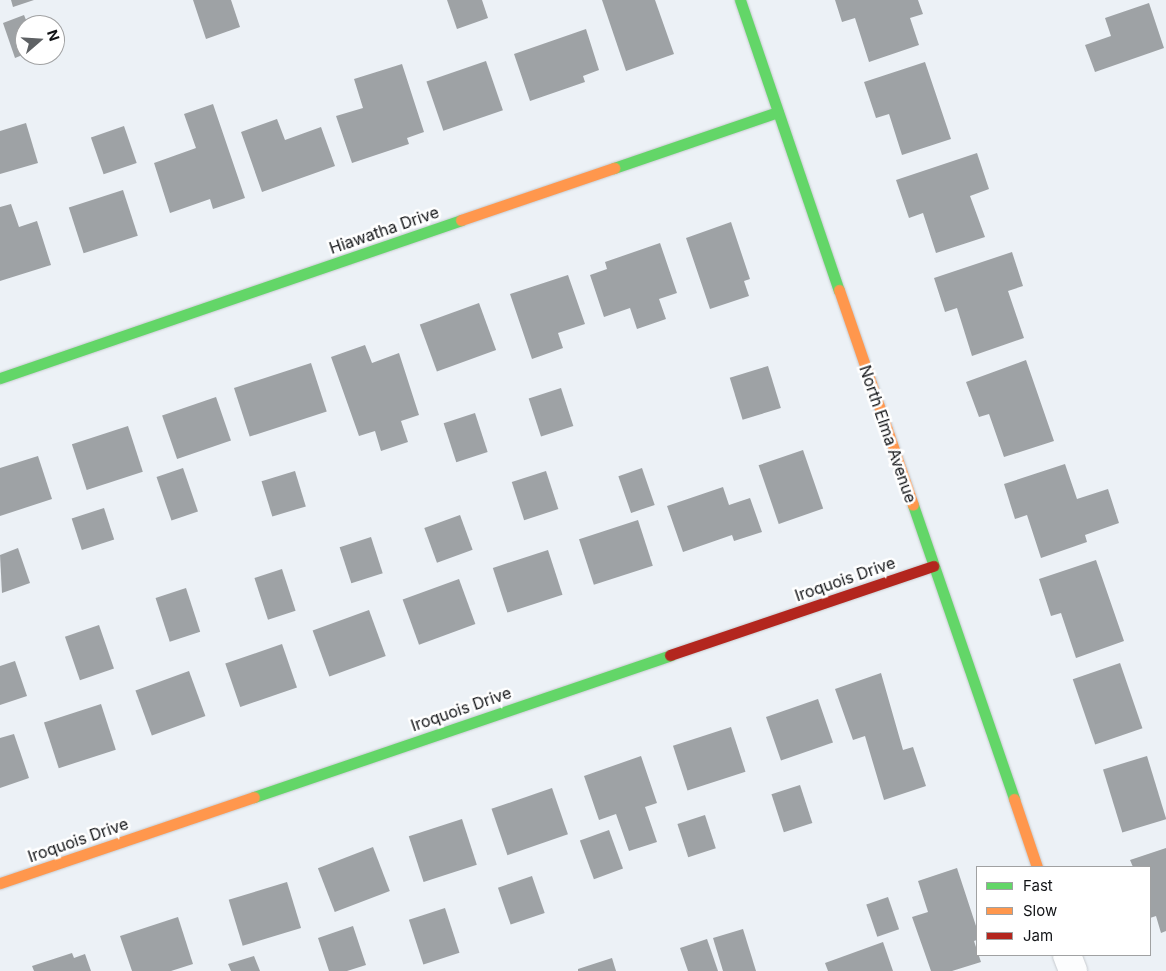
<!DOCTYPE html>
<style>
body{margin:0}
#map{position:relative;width:1166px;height:971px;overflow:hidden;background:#ecf1f6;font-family:Inter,sans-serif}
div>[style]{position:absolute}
.building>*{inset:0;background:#9ea2a5;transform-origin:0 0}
.roads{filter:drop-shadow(0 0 1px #c7cbcf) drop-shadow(0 0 1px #c7cbcf)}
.street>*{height:28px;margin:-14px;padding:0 14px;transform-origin:14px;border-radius:14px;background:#fcfdfe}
.fast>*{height:11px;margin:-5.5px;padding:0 5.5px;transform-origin:5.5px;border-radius:5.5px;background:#63d668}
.slow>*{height:11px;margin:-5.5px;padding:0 5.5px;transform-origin:5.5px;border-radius:5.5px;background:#ff974d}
.jam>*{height:11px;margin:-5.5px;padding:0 5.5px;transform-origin:5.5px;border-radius:5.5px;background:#b3261e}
span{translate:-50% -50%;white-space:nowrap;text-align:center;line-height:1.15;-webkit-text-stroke:5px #fff;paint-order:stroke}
.street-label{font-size:16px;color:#111316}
.legend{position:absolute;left:976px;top:866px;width:175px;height:90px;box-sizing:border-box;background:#fff;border:1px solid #a0a1a2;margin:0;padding:6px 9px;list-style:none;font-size:15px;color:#111316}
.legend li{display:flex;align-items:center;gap:10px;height:25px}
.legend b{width:25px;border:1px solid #a0a1a2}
.north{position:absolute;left:15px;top:15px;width:50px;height:50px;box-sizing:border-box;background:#fff;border:1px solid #a0a1a2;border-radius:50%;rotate:71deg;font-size:14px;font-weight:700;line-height:20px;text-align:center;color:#111316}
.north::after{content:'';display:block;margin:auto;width:18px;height:22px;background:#5e6164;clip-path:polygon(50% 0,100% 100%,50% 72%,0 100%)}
</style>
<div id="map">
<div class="building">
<div style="clip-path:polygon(11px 0,34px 0,13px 7px)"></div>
<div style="clip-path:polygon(193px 0,231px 0,240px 27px,206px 39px)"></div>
<div style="clip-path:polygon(447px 0,482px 0,488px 18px,457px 29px)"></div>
<div style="clip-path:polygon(602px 0,655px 0,674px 54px,626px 71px)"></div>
<div style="clip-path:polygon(835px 0,918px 0,923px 14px,910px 18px,919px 45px,869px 62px,855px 18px,842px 22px)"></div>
<div style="clip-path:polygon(1149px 3px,1164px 48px,1095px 72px,1085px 45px,1111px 36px,1105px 18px)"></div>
<div style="clip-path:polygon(24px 15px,28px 25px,25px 54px,15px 58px,3px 23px)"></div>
<div style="clip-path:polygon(586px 29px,599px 70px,583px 76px,585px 82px,530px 101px,514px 54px)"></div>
<div style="left:486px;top:61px;width:52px;height:63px;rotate:71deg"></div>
<div style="clip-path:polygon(925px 62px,951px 139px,902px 155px,889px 114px,876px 118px,864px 82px)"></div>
<div style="clip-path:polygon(402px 64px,424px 132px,407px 138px,409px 144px,352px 163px,336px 116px,363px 108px,354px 79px)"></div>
<div style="clip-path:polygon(213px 104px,245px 198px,213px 209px,210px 199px,170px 213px,154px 163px,196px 148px,184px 114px)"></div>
<div style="clip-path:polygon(277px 119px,285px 140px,321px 127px,335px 166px,262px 192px,241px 132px)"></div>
<div style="clip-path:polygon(26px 123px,38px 163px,0 174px,0 131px)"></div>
<div style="left:124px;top:126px;width:39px;height:35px;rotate:71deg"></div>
<div style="clip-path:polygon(977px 153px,989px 189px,970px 196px,985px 237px,936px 253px,923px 213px,909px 218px,896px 180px)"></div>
<div style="left:123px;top:190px;width:48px;height:57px;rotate:72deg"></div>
<div style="clip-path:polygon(11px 204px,19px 227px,37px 221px,51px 265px,0 281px,0 207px)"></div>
<div style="clip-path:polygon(731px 222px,750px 279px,744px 281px,749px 296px,710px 309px,686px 238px)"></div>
<div style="clip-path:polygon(660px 243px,677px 293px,659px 299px,666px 319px,637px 329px,630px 308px,604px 317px,590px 275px,607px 269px,605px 262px)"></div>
<div style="clip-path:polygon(1012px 252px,1023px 286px,1008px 291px,1024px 338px,972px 356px,957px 308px,945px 312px,934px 278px)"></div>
<div style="clip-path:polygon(568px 275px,585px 324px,558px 333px,563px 348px,532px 359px,510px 294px)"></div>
<div style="left:479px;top:303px;width:50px;height:63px;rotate:70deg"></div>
<div style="clip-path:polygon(365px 345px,372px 363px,399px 353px,419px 415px,401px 421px,408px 442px,381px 451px,375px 431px,359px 436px,331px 357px)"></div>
<div style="clip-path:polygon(1026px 360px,1054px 441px,1004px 457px,989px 414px,979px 417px,966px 382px)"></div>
<div style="left:311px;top:363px;width:51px;height:81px;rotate:72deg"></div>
<div style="left:768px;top:366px;width:44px;height:40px;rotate:73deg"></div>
<div style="left:561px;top:388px;width:40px;height:34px;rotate:72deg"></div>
<div style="left:216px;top:397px;width:46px;height:57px;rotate:71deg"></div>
<div style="left:475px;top:413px;width:41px;height:33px;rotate:72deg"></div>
<div style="left:128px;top:426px;width:48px;height:59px;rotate:72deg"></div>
<div style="left:803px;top:450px;width:62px;height:47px;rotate:71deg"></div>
<div style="clip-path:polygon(38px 456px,52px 499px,0 516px,0 468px)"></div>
<div style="clip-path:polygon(1065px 464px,1077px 499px,1108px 489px,1119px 523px,1085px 535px,1087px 542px,1041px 558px,1027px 515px,1015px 519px,1004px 484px)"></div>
<div style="left:183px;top:468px;width:46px;height:28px;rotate:71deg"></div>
<div style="left:642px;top:468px;width:39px;height:25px;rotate:71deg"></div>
<div style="left:295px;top:471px;width:37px;height:35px;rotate:73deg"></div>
<div style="left:546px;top:471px;width:40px;height:36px;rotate:72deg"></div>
<div style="clip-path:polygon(723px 487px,729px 505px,750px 498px,762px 532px,734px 541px,732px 535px,683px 552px,667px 506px)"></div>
<div style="left:104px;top:508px;width:33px;height:34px;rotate:72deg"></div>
<div style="left:460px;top:515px;width:37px;height:38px;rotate:70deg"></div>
<div style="left:638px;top:520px;width:48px;height:62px;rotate:72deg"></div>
<div style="left:371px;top:537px;width:38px;height:33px;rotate:72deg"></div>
<div style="clip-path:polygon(18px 548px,30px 583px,2px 593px,0 555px)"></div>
<div style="left:548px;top:550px;width:47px;height:58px;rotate:72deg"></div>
<div style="clip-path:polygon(1096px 560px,1124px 641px,1076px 658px,1061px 613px,1051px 616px,1039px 579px)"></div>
<div style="left:282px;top:569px;width:44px;height:29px;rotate:72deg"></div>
<div style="left:459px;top:579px;width:48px;height:60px;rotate:70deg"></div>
<div style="left:186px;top:588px;width:46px;height:32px;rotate:72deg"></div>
<div style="left:369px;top:610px;width:49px;height:60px;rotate:70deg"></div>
<div style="left:99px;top:625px;width:46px;height:36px;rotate:71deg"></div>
<div style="left:282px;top:644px;width:46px;height:60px;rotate:71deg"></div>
<div style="clip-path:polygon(15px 661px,27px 696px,0 705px,0 666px)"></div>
<div style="left:1120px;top:663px;width:69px;height:50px;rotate:71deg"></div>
<div style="left:189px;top:671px;width:48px;height:57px;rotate:70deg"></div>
<div style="clip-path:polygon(881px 673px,903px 750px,913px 747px,926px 786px,884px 800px,865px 736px,853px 740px,835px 689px)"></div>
<div style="left:818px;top:699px;width:46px;height:55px;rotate:71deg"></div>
<div style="left:101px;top:704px;width:48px;height:60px;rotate:72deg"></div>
<div style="left:731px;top:727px;width:47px;height:61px;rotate:72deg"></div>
<div style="clip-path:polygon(14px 734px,29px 778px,0 788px,0 738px)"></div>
<div style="clip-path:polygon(641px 756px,657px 803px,645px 807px,657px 842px,629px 851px,616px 814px,599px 820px,584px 776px)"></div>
<div style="left:1147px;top:756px;width:66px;height:46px;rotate:73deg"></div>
<div style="left:800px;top:785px;width:40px;height:30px;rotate:72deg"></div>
<div style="left:552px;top:788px;width:49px;height:64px;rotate:71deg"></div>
<div style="left:705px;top:815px;width:35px;height:29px;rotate:72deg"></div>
<div style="left:462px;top:819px;width:48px;height:56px;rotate:72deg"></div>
<div style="left:609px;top:830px;width:41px;height:31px;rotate:70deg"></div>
<div style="left:373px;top:847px;width:47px;height:59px;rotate:69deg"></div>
<div style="clip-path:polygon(1166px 848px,1166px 931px,1161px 933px,1156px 916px,1150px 918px,1150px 867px,1133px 867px,1130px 860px)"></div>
<div style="clip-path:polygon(957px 868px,977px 929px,977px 940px,974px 941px,981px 962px,952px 971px,931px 971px,912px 917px,928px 912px,918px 881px)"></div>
<div style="left:532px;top:876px;width:39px;height:36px;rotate:71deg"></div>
<div style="left:287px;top:882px;width:48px;height:61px;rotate:73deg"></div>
<div style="left:888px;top:897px;width:34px;height:23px;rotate:71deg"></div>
<div style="left:445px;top:908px;width:47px;height:38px;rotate:72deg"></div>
<div style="clip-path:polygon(178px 917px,193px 964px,171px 971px,132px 971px,120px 936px)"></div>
<div style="clip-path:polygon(353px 926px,366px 965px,347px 971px,329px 971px,318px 938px)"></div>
<div style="clip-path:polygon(743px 929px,756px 971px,723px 971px,713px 938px)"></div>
<div style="clip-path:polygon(707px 939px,718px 971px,688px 971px,680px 948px)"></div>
<div style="clip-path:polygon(883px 942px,893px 971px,828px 971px,825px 963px)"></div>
<div style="clip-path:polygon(72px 953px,74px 958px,85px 954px,91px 971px,34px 971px,32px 966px)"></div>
<div style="clip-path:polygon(254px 956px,260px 971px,231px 971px,228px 964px)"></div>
<div style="clip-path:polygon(612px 958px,616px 971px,578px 971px,578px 969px)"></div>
</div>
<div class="roads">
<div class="street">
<div style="left:1067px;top:955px;width:17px;rotate:69deg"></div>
</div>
<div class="fast">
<div style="left:740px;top:0;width:306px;rotate:71.2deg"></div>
<div style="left:614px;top:168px;width:173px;rotate:-18.9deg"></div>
<div style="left:0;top:378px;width:487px;rotate:-18.9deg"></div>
<div style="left:913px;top:505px;width:311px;rotate:71deg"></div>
<div style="left:254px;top:797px;width:440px;rotate:-18.8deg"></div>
</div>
<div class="slow">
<div style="left:461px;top:220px;width:162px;rotate:-18.8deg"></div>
<div style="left:839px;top:290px;width:227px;rotate:71deg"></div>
<div style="left:1014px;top:799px;width:72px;rotate:71.3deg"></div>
<div style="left:0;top:883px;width:268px;rotate:-18.7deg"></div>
</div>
<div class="jam">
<div style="left:670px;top:655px;width:278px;rotate:-18.7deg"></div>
</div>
</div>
<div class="street-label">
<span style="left:384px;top:230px;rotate:-19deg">Hiawatha Drive</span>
<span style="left:888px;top:434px;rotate:71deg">North Elma Avenue</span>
<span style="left:845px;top:579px;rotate:-19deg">Iroquois Drive</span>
<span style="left:461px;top:709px;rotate:-19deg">Iroquois Drive</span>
<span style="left:78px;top:840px;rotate:-19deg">Iroquois Drive</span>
</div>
<ul class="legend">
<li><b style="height:6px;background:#63d668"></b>Fast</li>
<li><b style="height:6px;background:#ff974d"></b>Slow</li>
<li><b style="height:6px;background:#b3261e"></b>Jam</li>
</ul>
<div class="north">N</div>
</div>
